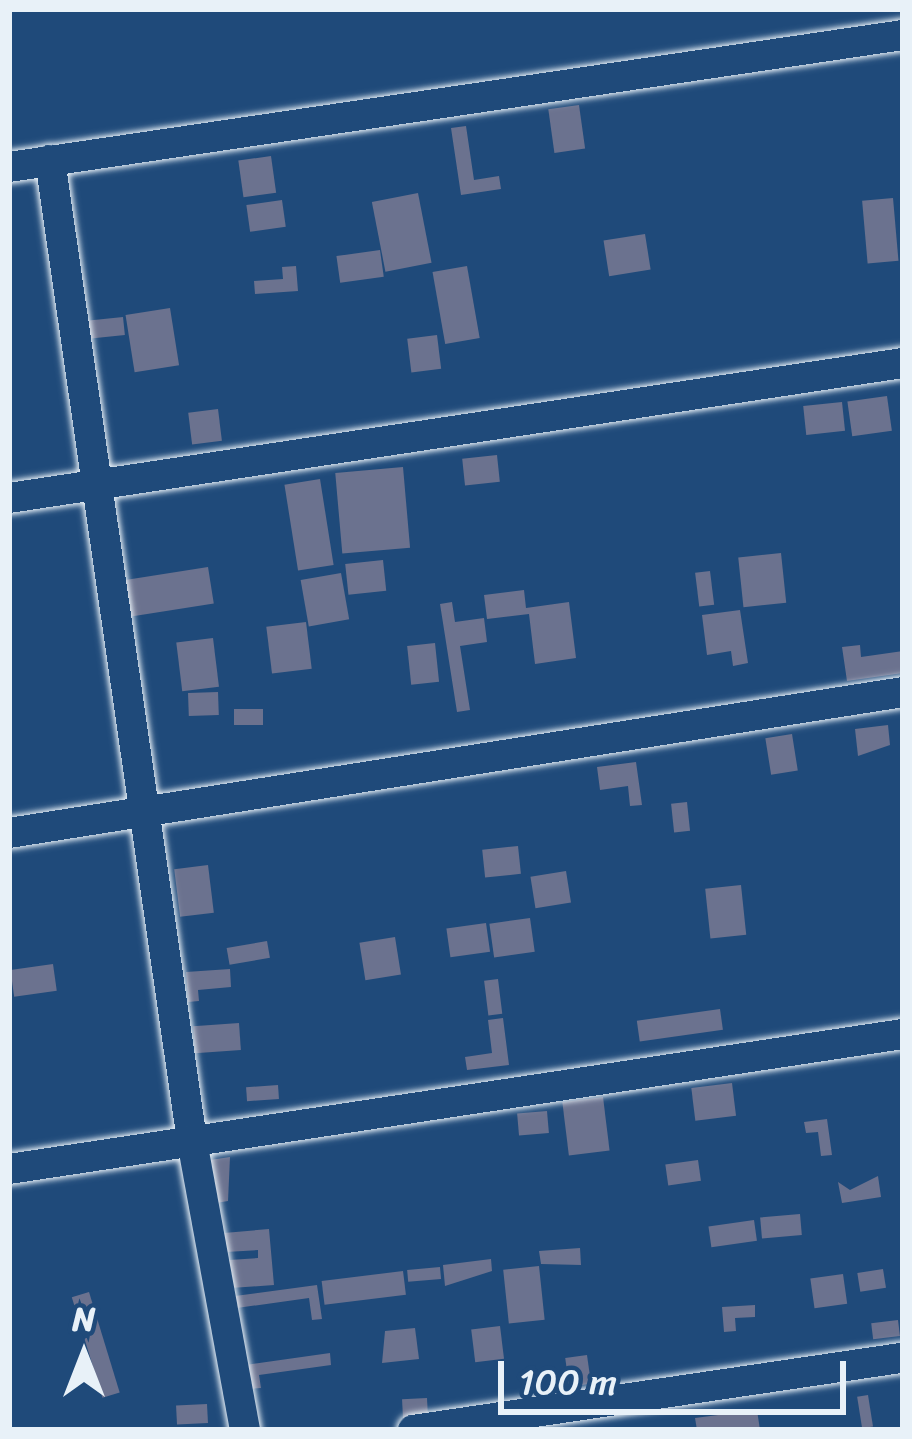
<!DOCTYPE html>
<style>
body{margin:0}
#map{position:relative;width:912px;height:1439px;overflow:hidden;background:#1f4a7a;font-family:Sriracha,sans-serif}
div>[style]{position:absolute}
.building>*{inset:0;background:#6b728f;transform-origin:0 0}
.roads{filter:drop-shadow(0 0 3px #e8f1f8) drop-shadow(0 0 3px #e8f1f8)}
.minor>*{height:30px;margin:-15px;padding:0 15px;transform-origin:15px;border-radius:15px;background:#1f4a7a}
span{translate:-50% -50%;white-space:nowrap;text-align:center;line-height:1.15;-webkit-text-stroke:10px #1f4a7a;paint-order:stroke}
.frame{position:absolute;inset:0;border:12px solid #e8f1f8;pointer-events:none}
.north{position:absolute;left:24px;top:1295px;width:120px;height:120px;-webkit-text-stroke:9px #1f4a7a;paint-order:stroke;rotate:0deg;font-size:33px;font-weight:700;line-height:48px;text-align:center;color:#e8f1f8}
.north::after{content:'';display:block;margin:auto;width:42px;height:54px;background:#e8f1f8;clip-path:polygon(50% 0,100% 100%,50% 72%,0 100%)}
.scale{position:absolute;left:498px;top:1361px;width:348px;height:54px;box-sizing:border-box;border:6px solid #e8f1f8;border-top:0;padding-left:15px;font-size:36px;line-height:42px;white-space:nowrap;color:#e8f1f8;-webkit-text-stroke:9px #1f4a7a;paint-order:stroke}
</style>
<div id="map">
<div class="building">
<div style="left:579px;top:105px;width:44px;height:31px;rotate:82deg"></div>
<div style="clip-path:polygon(466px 126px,474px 180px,499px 176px,501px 189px,461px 195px,451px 128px)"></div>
<div style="left:271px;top:156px;width:37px;height:33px;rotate:82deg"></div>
<div style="left:418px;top:193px;width:71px;height:47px;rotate:79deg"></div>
<div style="left:893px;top:198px;width:63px;height:31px;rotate:85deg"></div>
<div style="left:282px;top:200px;width:27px;height:36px;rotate:82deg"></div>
<div style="left:645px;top:234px;width:36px;height:42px;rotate:81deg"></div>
<div style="left:380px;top:250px;width:27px;height:44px;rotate:82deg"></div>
<div style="clip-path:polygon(296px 266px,298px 291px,255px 294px,254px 281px,283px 279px,282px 267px)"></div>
<div style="left:467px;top:266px;width:73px;height:35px;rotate:80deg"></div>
<div style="left:170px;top:308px;width:58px;height:45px;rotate:81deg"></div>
<div style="left:123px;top:317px;width:18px;height:39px;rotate:84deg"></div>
<div style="left:437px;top:335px;width:34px;height:30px;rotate:83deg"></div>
<div style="left:887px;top:396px;width:35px;height:40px;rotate:82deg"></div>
<div style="left:842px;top:402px;width:29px;height:39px;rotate:84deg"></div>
<div style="left:218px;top:409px;width:32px;height:30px;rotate:83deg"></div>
<div style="left:497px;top:455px;width:27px;height:35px;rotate:84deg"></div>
<div style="left:403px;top:467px;width:81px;height:68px;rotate:85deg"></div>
<div style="left:320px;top:479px;width:87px;height:36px;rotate:81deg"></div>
<div style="left:781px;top:553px;width:50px;height:43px;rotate:84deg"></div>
<div style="left:383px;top:560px;width:31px;height:38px;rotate:84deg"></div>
<div style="left:208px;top:567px;width:37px;height:90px;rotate:81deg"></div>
<div style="left:710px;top:571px;width:34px;height:15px;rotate:83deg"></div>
<div style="left:341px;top:573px;width:47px;height:41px;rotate:80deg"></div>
<div style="clip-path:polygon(524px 590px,526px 608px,569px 602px,576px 658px,535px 664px,529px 614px,487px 619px,484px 595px)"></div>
<div style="clip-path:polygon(452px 602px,455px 622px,484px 618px,487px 642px,460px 646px,470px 710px,457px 712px,440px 604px)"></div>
<div style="clip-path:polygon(740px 610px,748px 663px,733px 666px,731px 651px,707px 655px,702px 615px)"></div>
<div style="left:306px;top:622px;width:47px;height:40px;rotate:83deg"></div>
<div style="left:213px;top:638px;width:49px;height:37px;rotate:83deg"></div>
<div style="left:435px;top:643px;width:39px;height:28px;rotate:84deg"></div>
<div style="clip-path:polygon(860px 645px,861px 657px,903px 651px,903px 673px,847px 681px,842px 647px)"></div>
<div style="left:218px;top:692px;width:23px;height:30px;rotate:88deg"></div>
<div style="left:234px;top:709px;width:29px;height:16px"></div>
<div style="clip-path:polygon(888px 725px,890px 745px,858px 756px,855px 729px)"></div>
<div style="left:792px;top:734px;width:37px;height:27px;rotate:81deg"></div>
<div style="clip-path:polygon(636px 762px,642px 805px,630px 806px,628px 786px,600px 790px,597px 767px)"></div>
<div style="left:687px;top:802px;width:29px;height:16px;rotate:84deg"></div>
<div style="left:518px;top:846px;width:28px;height:36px;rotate:84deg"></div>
<div style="left:208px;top:865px;width:48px;height:34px;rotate:83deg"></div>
<div style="left:566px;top:871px;width:32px;height:36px;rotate:81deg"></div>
<div style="left:741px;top:885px;width:50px;height:36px;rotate:84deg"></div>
<div style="left:530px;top:918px;width:34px;height:41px;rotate:82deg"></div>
<div style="left:486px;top:923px;width:29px;height:40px;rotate:82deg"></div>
<div style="left:395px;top:937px;width:38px;height:36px;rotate:81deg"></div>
<div style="left:267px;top:941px;width:17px;height:41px;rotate:80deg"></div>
<div style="left:53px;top:964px;width:27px;height:43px;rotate:82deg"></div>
<div style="clip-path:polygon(230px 969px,231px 987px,198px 990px,199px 1001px,188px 1002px,186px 972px)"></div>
<div style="left:498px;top:979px;width:35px;height:14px;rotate:83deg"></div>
<div style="left:720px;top:1009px;width:21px;height:84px;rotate:82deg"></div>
<div style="clip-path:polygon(503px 1018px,509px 1065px,467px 1070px,465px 1057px,492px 1053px,488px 1020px)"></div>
<div style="left:239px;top:1023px;width:27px;height:46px;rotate:86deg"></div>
<div style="left:732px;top:1083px;width:33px;height:41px;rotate:83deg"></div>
<div style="left:278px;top:1085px;width:14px;height:32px;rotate:86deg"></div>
<div style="left:603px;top:1097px;width:54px;height:41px;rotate:83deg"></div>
<div style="left:547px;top:1111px;width:22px;height:30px;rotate:85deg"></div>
<div style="clip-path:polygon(827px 1119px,832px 1155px,821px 1156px,818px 1132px,806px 1133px,804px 1122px)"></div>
<div style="clip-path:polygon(230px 1157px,228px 1201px,216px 1203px,210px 1160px)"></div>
<div style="left:698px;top:1160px;width:21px;height:33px;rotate:82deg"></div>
<div style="clip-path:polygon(878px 1176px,881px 1197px,842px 1203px,838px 1182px,850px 1190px)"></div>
<div style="left:800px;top:1214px;width:21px;height:40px;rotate:85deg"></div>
<div style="left:754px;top:1220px;width:21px;height:46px;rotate:82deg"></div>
<div style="clip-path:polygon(269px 1229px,274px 1285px,231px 1288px,229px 1260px,258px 1258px,258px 1250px,226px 1252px,224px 1233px)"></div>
<div style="clip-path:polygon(580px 1248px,581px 1265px,541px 1264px,539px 1251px)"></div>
<div style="clip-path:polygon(491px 1259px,492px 1271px,445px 1286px,443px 1265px)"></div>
<div style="left:539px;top:1266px;width:54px;height:36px;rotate:84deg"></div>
<div style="left:440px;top:1267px;width:12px;height:33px;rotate:85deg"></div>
<div style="left:883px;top:1269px;width:19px;height:26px;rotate:81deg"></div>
<div style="left:403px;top:1271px;width:24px;height:82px;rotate:83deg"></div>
<div style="left:843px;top:1274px;width:30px;height:33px;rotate:82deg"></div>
<div style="clip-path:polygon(317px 1285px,322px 1319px,312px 1320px,309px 1298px,237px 1308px,235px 1296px)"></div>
<div style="left:89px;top:1292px;width:105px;height:18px;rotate:73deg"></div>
<div style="clip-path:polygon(755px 1305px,755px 1317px,735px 1318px,736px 1331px,724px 1332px,722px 1307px)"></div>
<div style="left:898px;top:1320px;width:16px;height:27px;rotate:83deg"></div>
<div style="left:500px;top:1326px;width:33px;height:29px;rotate:83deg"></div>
<div style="clip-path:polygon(415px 1328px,419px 1359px,382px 1363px,385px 1331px)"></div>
<div style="clip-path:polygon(330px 1353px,331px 1365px,259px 1375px,261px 1388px,248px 1389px,245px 1365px)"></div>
<div style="left:587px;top:1355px;width:29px;height:22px;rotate:82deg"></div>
<div style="left:868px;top:1395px;width:32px;height:11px;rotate:81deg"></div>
<div style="left:427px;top:1398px;width:21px;height:25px;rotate:87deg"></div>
<div style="left:207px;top:1404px;width:19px;height:31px;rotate:87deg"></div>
<div style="clip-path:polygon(757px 1410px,760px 1430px,697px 1430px,695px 1418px)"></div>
</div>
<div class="roads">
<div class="minor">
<div style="left:50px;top:160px;width:991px;rotate:81.76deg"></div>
<div style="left:192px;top:1141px;width:294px;rotate:79.6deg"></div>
<div style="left:9px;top:167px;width:904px;rotate:-8.4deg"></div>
<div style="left:9px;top:498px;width:904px;rotate:-8.59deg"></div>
<div style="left:9px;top:833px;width:905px;rotate:-8.96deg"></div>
<div style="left:9px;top:1169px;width:904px;rotate:-8.59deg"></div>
<div style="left:413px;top:1430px;width:495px;rotate:-8.4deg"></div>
</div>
</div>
<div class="frame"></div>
<div class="north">N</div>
<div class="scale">100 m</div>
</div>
